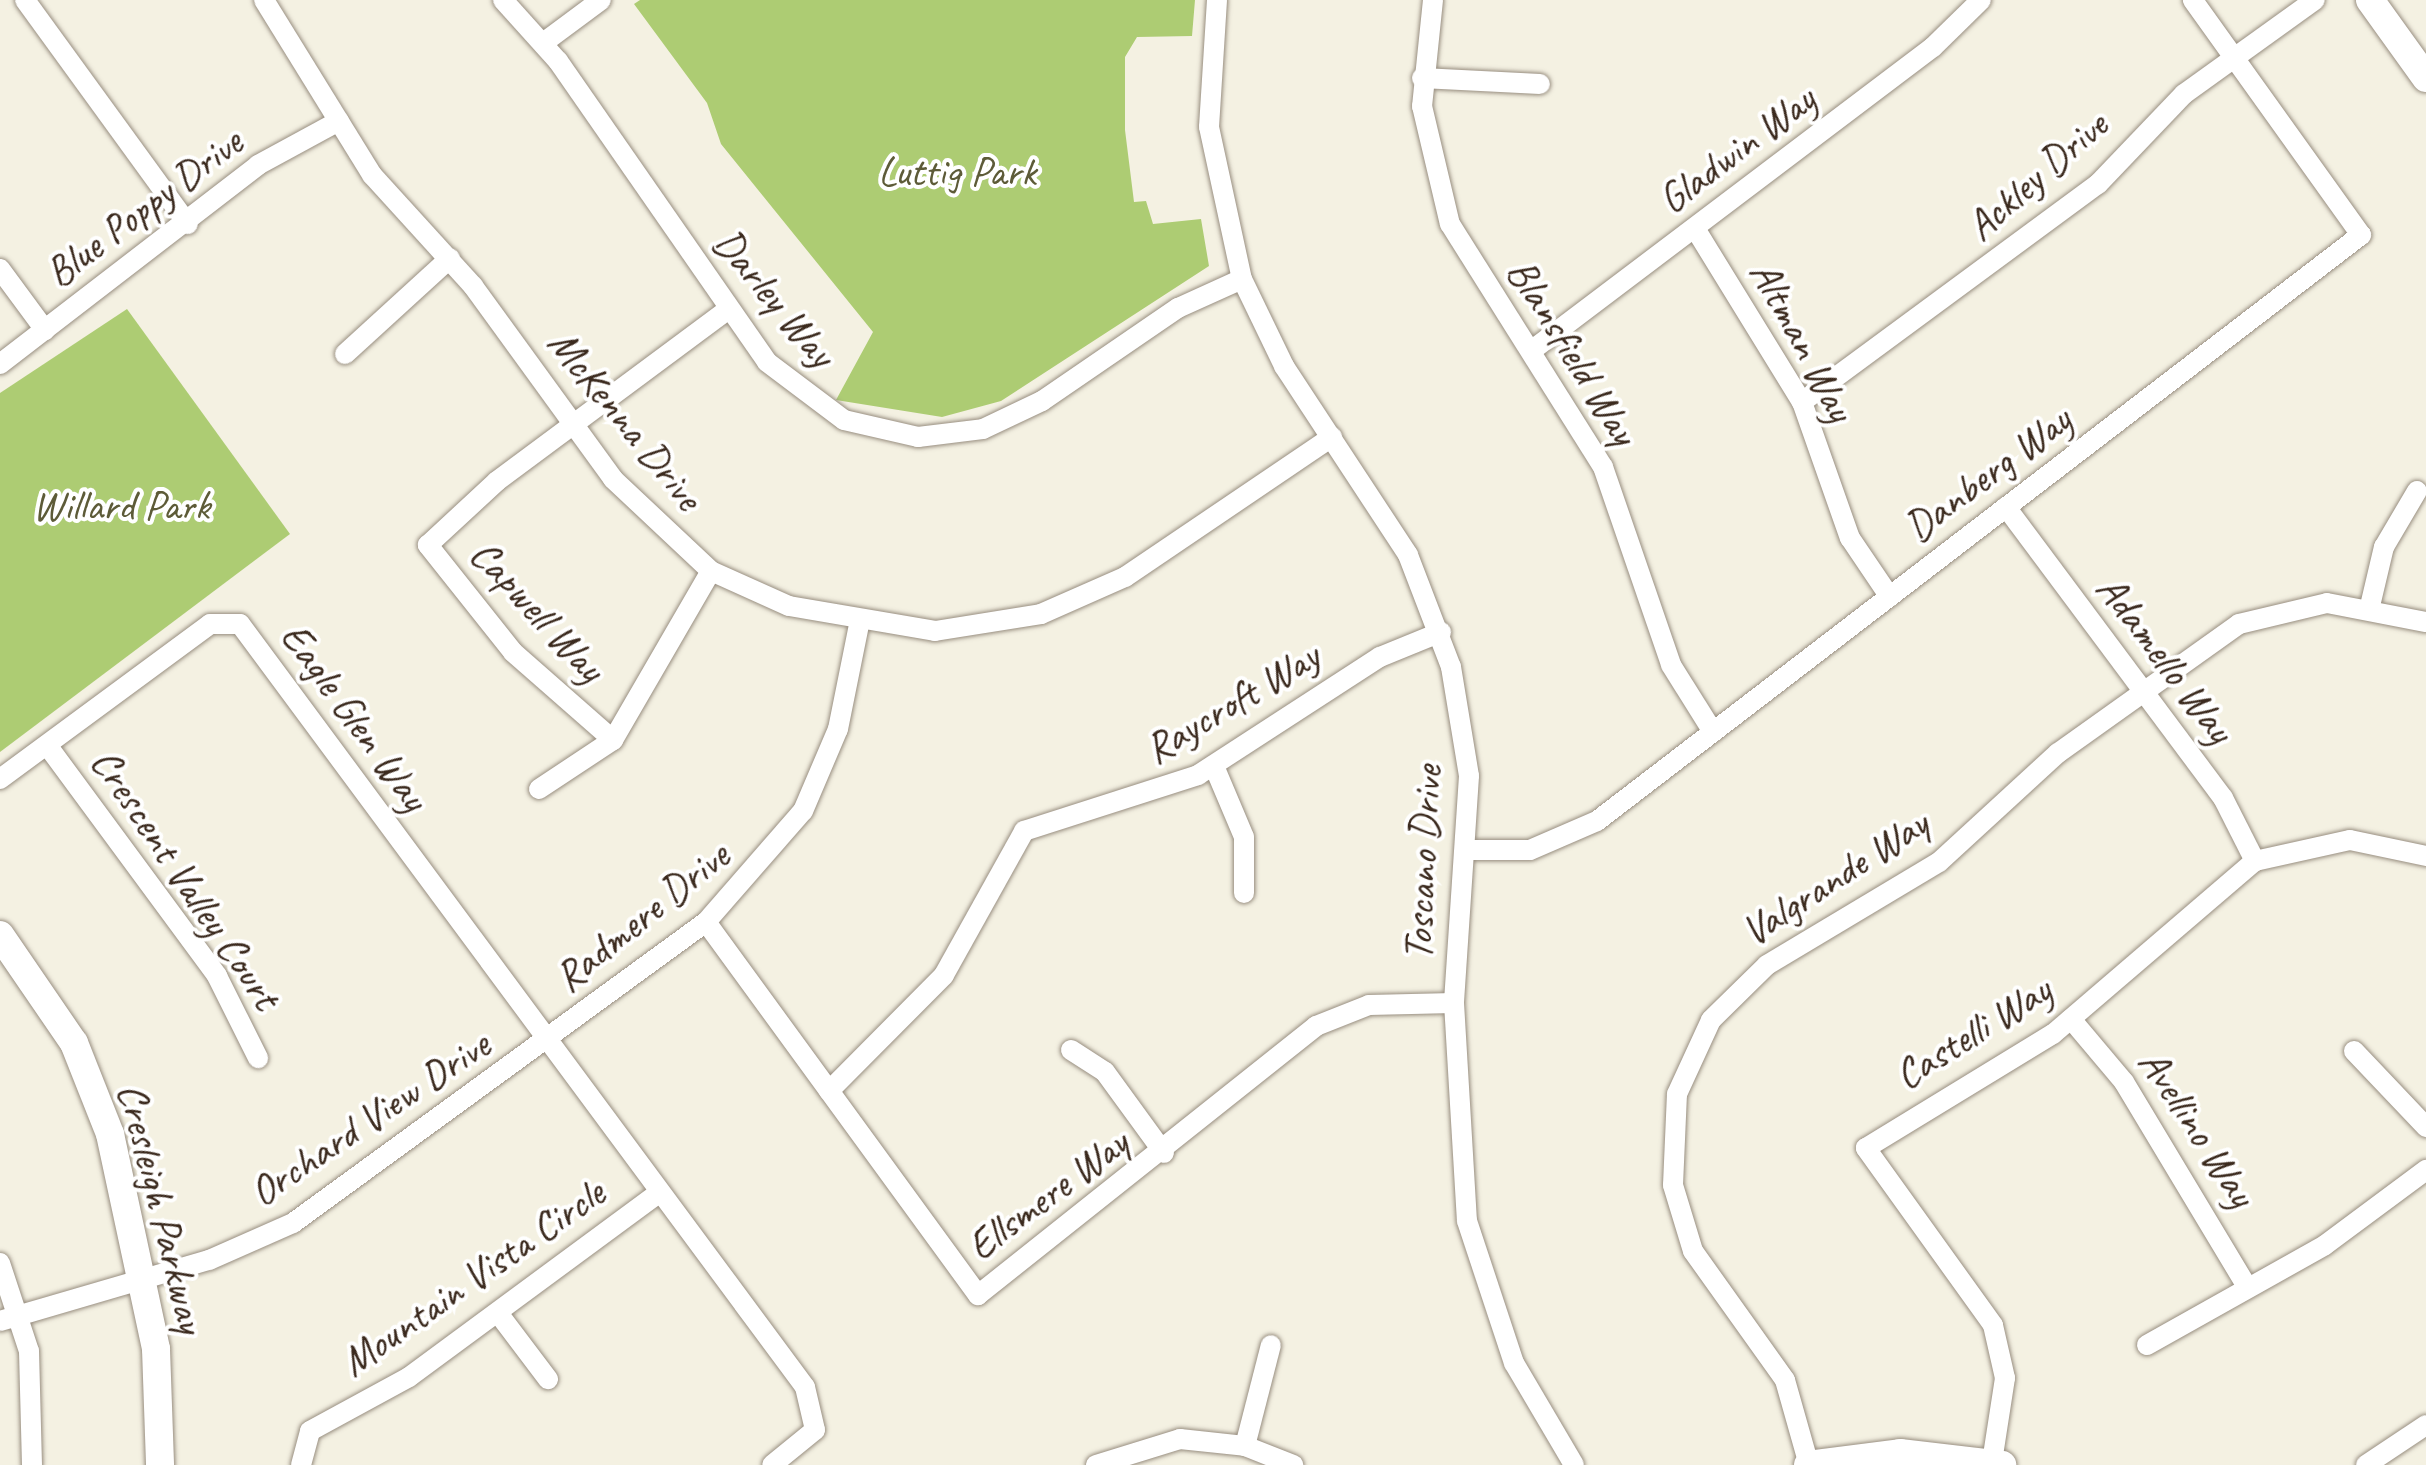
<!DOCTYPE html>
<style>
body{margin:0}
#map{position:relative;width:2426px;height:1465px;overflow:hidden;background:#f4f1e2;font-family:Caveat,sans-serif}
div>[style]{position:absolute}
.green>*{inset:0;background:#adcc73}
.roads{filter:drop-shadow(0 0 2px #988e80) drop-shadow(0 0 2px #988e80)}
.street>*{height:20px;margin:-10px;padding:0 10px;transform-origin:10px;border-radius:10px;background:#fff}
.secondary>*{height:28px;margin:-14px;padding:0 14px;transform-origin:14px;border-radius:14px;background:#fff}
span{translate:-50% -50%;white-space:nowrap;text-align:center;line-height:1.15;-webkit-text-stroke:8px #fff;paint-order:stroke}
.street-label{font-size:42px;color:#3b2a1e}
.park-label{font-size:42px;color:#5d5b38}
</style>
<div id="map">
<div class="green">
<div style="clip-path:polygon(640px 0,1195px 0,1192px 36px,1137px 37px,1125px 57px,1125px 130px,1134px 202px,1146px 201px,1153px 224px,1201px 219px,1209px 266px,1001px 401px,942px 417px,836px 400px,873px 332px,721px 144px,707px 103px,634px 4px)"></div>
<div style="clip-path:polygon(127px 309px,290px 534px,0 752px,0 393px)"></div>
</div>
<div class="roads">
<div class="street">
<div style="left:25px;top:0;width:277px;rotate:54deg"></div>
<div style="left:264px;top:0;width:206px;rotate:58.3deg"></div>
<div style="left:372px;top:175px;width:150px;rotate:47.7deg"></div>
<div style="left:473px;top:286px;width:238px;rotate:54deg"></div>
<div style="left:613px;top:479px;width:134px;rotate:43.2deg"></div>
<div style="left:711px;top:571px;width:85px;rotate:24.2deg"></div>
<div style="left:789px;top:606px;width:148px;rotate:9.7deg"></div>
<div style="left:935px;top:631px;width:107px;rotate:-9.1deg"></div>
<div style="left:1041px;top:614px;width:92px;rotate:-23.8deg"></div>
<div style="left:1125px;top:577px;width:250px;rotate:-34.1deg"></div>
<div style="left:503px;top:0;width:82px;rotate:48deg"></div>
<div style="left:558px;top:61px;width:366px;rotate:55.2deg"></div>
<div style="left:767px;top:362px;width:96px;rotate:37deg"></div>
<div style="left:844px;top:420px;width:76px;rotate:12.9deg"></div>
<div style="left:918px;top:437px;width:65px;rotate:-7deg"></div>
<div style="left:983px;top:429px;width:65px;rotate:-25.4deg"></div>
<div style="left:1042px;top:401px;width:165px;rotate:-34.4deg"></div>
<div style="left:1178px;top:308px;width:70px;rotate:-24.4deg"></div>
<div style="left:1217px;top:0;width:127px;rotate:93.6deg"></div>
<div style="left:1209px;top:127px;width:156px;rotate:77.8deg"></div>
<div style="left:1242px;top:279px;width:97px;rotate:64.2deg"></div>
<div style="left:1284px;top:366px;width:226px;rotate:56.7deg"></div>
<div style="left:1408px;top:555px;width:120px;rotate:69deg"></div>
<div style="left:1451px;top:667px;width:110px;rotate:80.6deg"></div>
<div style="left:1469px;top:776px;width:227px;rotate:93.8deg"></div>
<div style="left:1454px;top:1003px;width:218px;rotate:86.6deg"></div>
<div style="left:1467px;top:1221px;width:150px;rotate:71.7deg"></div>
<div style="left:1514px;top:1363px;width:118px;rotate:59.5deg"></div>
<div style="left:1433px;top:0;width:107px;rotate:95.9deg"></div>
<div style="left:1422px;top:106px;width:121px;rotate:76.7deg"></div>
<div style="left:1450px;top:224px;width:287px;rotate:57.8deg"></div>
<div style="left:1603px;top:467px;width:209px;rotate:71deg"></div>
<div style="left:1671px;top:665px;width:79px;rotate:57.9deg"></div>
<div style="left:543px;top:43px;width:72px;rotate:-36.6deg"></div>
<div style="left:1422px;top:78px;width:118px;rotate:2.9deg"></div>
<div style="left:1696px;top:230px;width:202px;rotate:58.4deg"></div>
<div style="left:1802px;top:402px;width:144px;rotate:70.6deg"></div>
<div style="left:1850px;top:538px;width:71px;rotate:55.9deg"></div>
<div style="left:0;top:269px;width:76px;rotate:53.6deg"></div>
<div style="left:1531px;top:351px;width:504px;rotate:-37.1deg"></div>
<div style="left:1933px;top:47px;width:67px;rotate:-44.4deg"></div>
<div style="left:345px;top:354px;width:142px;rotate:-42.4deg"></div>
<div style="left:0;top:364px;width:326px;rotate:-37.6deg"></div>
<div style="left:258px;top:165px;width:92px;rotate:-28.5deg"></div>
<div style="left:1802px;top:402px;width:368px;rotate:-36.4deg"></div>
<div style="left:2098px;top:184px;width:124px;rotate:-46.3deg"></div>
<div style="left:2184px;top:94px;width:161px;rotate:-35.7deg"></div>
<div style="left:2006px;top:507px;width:363px;rotate:53.3deg"></div>
<div style="left:2223px;top:798px;width:71px;rotate:63.1deg"></div>
<div style="left:2370px;top:606px;width:61px;rotate:-76.7deg"></div>
<div style="left:2384px;top:547px;width:65px;rotate:-59.5deg"></div>
<div style="left:613px;top:740px;width:133px;rotate:-138.7deg"></div>
<div style="left:513px;top:652px;width:137px;rotate:-128.5deg"></div>
<div style="left:428px;top:545px;width:94px;rotate:-42.8deg"></div>
<div style="left:497px;top:481px;width:289px;rotate:-36.6deg"></div>
<div style="left:47px;top:745px;width:287px;rotate:53.6deg"></div>
<div style="left:217px;top:976px;width:92px;rotate:63.4deg"></div>
<div style="left:1214px;top:766px;width:77px;rotate:67.1deg"></div>
<div style="left:1244px;top:837px;width:56px;rotate:90deg"></div>
<div style="left:0;top:779px;width:261px;rotate:-36.4deg"></div>
<div style="left:210px;top:624px;width:30px"></div>
<div style="left:240px;top:624px;width:949px;rotate:53.48deg"></div>
<div style="left:805px;top:1387px;width:44px;rotate:76.9deg"></div>
<div style="left:815px;top:1430px;width:55px;rotate:140.9deg"></div>
<div style="left:539px;top:789px;width:89px;rotate:-33.5deg"></div>
<div style="left:613px;top:740px;width:195px;rotate:-59.9deg"></div>
<div style="left:1468px;top:850px;width:62px"></div>
<div style="left:1530px;top:850px;width:73px;rotate:-23.4deg"></div>
<div style="left:1597px;top:821px;width:963px;rotate:-37.49deg"></div>
<div style="left:2361px;top:235px;width:289px;rotate:-125.6deg"></div>
<div style="left:706px;top:922px;width:462px;rotate:53.9deg"></div>
<div style="left:978px;top:1295px;width:432px;rotate:-38.5deg"></div>
<div style="left:1316px;top:1026px;width:57px;rotate:-21.6deg"></div>
<div style="left:1369px;top:1005px;width:85px;rotate:-1.3deg"></div>
<div style="left:2071px;top:1019px;width:82px;rotate:49.9deg"></div>
<div style="left:2124px;top:1082px;width:239px;rotate:59deg"></div>
<div style="left:1071px;top:1050px;width:40px;rotate:32.9deg"></div>
<div style="left:1105px;top:1072px;width:100px;rotate:53.9deg"></div>
<div style="left:2354px;top:1051px;width:105px;rotate:46.5deg"></div>
<div style="left:829px;top:1091px;width:163px;rotate:-45.2deg"></div>
<div style="left:944px;top:975px;width:165px;rotate:-60.9deg"></div>
<div style="left:1024px;top:831px;width:183px;rotate:-17.8deg"></div>
<div style="left:1198px;top:775px;width:217px;rotate:-33deg"></div>
<div style="left:1380px;top:657px;width:66px;rotate:-22.3deg"></div>
<div style="left:0;top:1263px;width:93px;rotate:71.8deg"></div>
<div style="left:29px;top:1351px;width:114px;rotate:88.5deg"></div>
<div style="left:498px;top:1313px;width:83px;rotate:52.9deg"></div>
<div style="left:0;top:1321px;width:218px;rotate:-16.3deg"></div>
<div style="left:209px;top:1260px;width:92px;rotate:-23.8deg"></div>
<div style="left:293px;top:1223px;width:511px;rotate:-36.09deg"></div>
<div style="left:706px;top:922px;width:147px;rotate:-48.9deg"></div>
<div style="left:803px;top:811px;width:89px;rotate:-66.9deg"></div>
<div style="left:838px;top:729px;width:106px;rotate:-78.6deg"></div>
<div style="left:2147px;top:1345px;width:204px;rotate:-29.3deg"></div>
<div style="left:2325px;top:1245px;width:126px;rotate:-36.6deg"></div>
<div style="left:1245px;top:1446px;width:104px;rotate:-75.6deg"></div>
<div style="left:1992px;top:1462px;width:85px;rotate:-81.2deg"></div>
<div style="left:2005px;top:1378px;width:54px;rotate:-102.8deg"></div>
<div style="left:1993px;top:1325px;width:218px;rotate:-125.7deg"></div>
<div style="left:1866px;top:1148px;width:219px;rotate:-31.4deg"></div>
<div style="left:2053px;top:1034px;width:266px;rotate:-40.6deg"></div>
<div style="left:2255px;top:861px;width:97px;rotate:-12.5deg"></div>
<div style="left:2350px;top:840px;width:78px;rotate:11.9deg"></div>
<div style="left:301px;top:1465px;width:35px;rotate:-75deg"></div>
<div style="left:310px;top:1431px;width:113px;rotate:-28.6deg"></div>
<div style="left:409px;top:1377px;width:310px;rotate:-36.4deg"></div>
<div style="left:1096px;top:1465px;width:88px;rotate:-17.2deg"></div>
<div style="left:1180px;top:1439px;width:65px;rotate:6.1deg"></div>
<div style="left:1245px;top:1446px;width:52px;rotate:21.6deg"></div>
<div style="left:1809px;top:1465px;width:88px;rotate:-105.8deg"></div>
<div style="left:1785px;top:1380px;width:158px;rotate:-125.5deg"></div>
<div style="left:1693px;top:1251px;width:69px;rotate:-106.9deg"></div>
<div style="left:1673px;top:1185px;width:91px;rotate:-87.5deg"></div>
<div style="left:1677px;top:1094px;width:81px;rotate:-65.3deg"></div>
<div style="left:1711px;top:1020px;width:78px;rotate:-44.5deg"></div>
<div style="left:1767px;top:965px;width:200px;rotate:-30.9deg"></div>
<div style="left:1939px;top:862px;width:161px;rotate:-42.5deg"></div>
<div style="left:2058px;top:753px;width:222px;rotate:-35.5deg"></div>
<div style="left:2239px;top:624px;width:90px;rotate:-13.4deg"></div>
<div style="left:2327px;top:603px;width:101px;rotate:10.9deg"></div>
<div style="left:2366px;top:1465px;width:72px;rotate:-33.7deg"></div>
</div>
<div class="secondary">
<div style="left:2370px;top:0;width:96px;rotate:54.3deg"></div>
<div style="left:0;top:935px;width:131px;rotate:55.6deg"></div>
<div style="left:74px;top:1043px;width:98px;rotate:68.4deg"></div>
<div style="left:110px;top:1134px;width:220px;rotate:77.9deg"></div>
<div style="left:156px;top:1349px;width:116px;rotate:88deg"></div>
<div style="left:1808px;top:1465px;width:93px;rotate:-7.4deg"></div>
<div style="left:1900px;top:1453px;width:103px;rotate:6.7deg"></div>
</div>
</div>
<div class="street-label">
<span style="left:1737px;top:150px;rotate:-37deg">Gladwin Way</span>
<span style="left:2037px;top:176px;rotate:-41deg">Ackley Drive</span>
<span style="left:144px;top:208px;rotate:-37deg">Blue Poppy Drive</span>
<span style="left:774px;top:298px;rotate:50deg">Darley Way</span>
<span style="left:1802px;top:341px;rotate:62deg">Altman Way</span>
<span style="left:1572px;top:352px;rotate:58deg">Blansfield Way</span>
<span style="left:625px;top:420px;rotate:51deg">McKenna Drive</span>
<span style="left:1988px;top:474px;rotate:-37deg">Danberg Way</span>
<span style="left:537px;top:611px;rotate:47deg">Capwell Way</span>
<span style="left:2165px;top:659px;rotate:53deg">Adamello Way</span>
<span style="left:1232px;top:703px;rotate:-31deg">Raycroft Way</span>
<span style="left:354px;top:717px;rotate:54deg">Eagle Glen Way</span>
<span style="left:1423px;top:863px;rotate:-87deg">Toscano Drive</span>
<span style="left:1835px;top:878px;rotate:-33deg">Valgrande Way</span>
<span style="left:185px;top:879px;rotate:56deg">Crescent Valley Court</span>
<span style="left:642px;top:917px;rotate:-39deg">Radmere Drive</span>
<span style="left:1973px;top:1033px;rotate:-32deg">Castelli Way</span>
<span style="left:370px;top:1119px;rotate:-34deg">Orchard View Drive</span>
<span style="left:2197px;top:1128px;rotate:57deg">Avellino Way</span>
<span style="left:1048px;top:1195px;rotate:-37deg">Ellsmere Way</span>
<span style="left:161px;top:1208px;rotate:76deg">Cresleigh Parkway</span>
<span style="left:473px;top:1278px;rotate:-35deg">Mountain Vista Circle</span>
</div>
<div class="park-label">
<span style="left:957px;top:172px">Luttig Park</span>
<span style="left:121px;top:506px">Willard Park</span>
</div>
</div>
